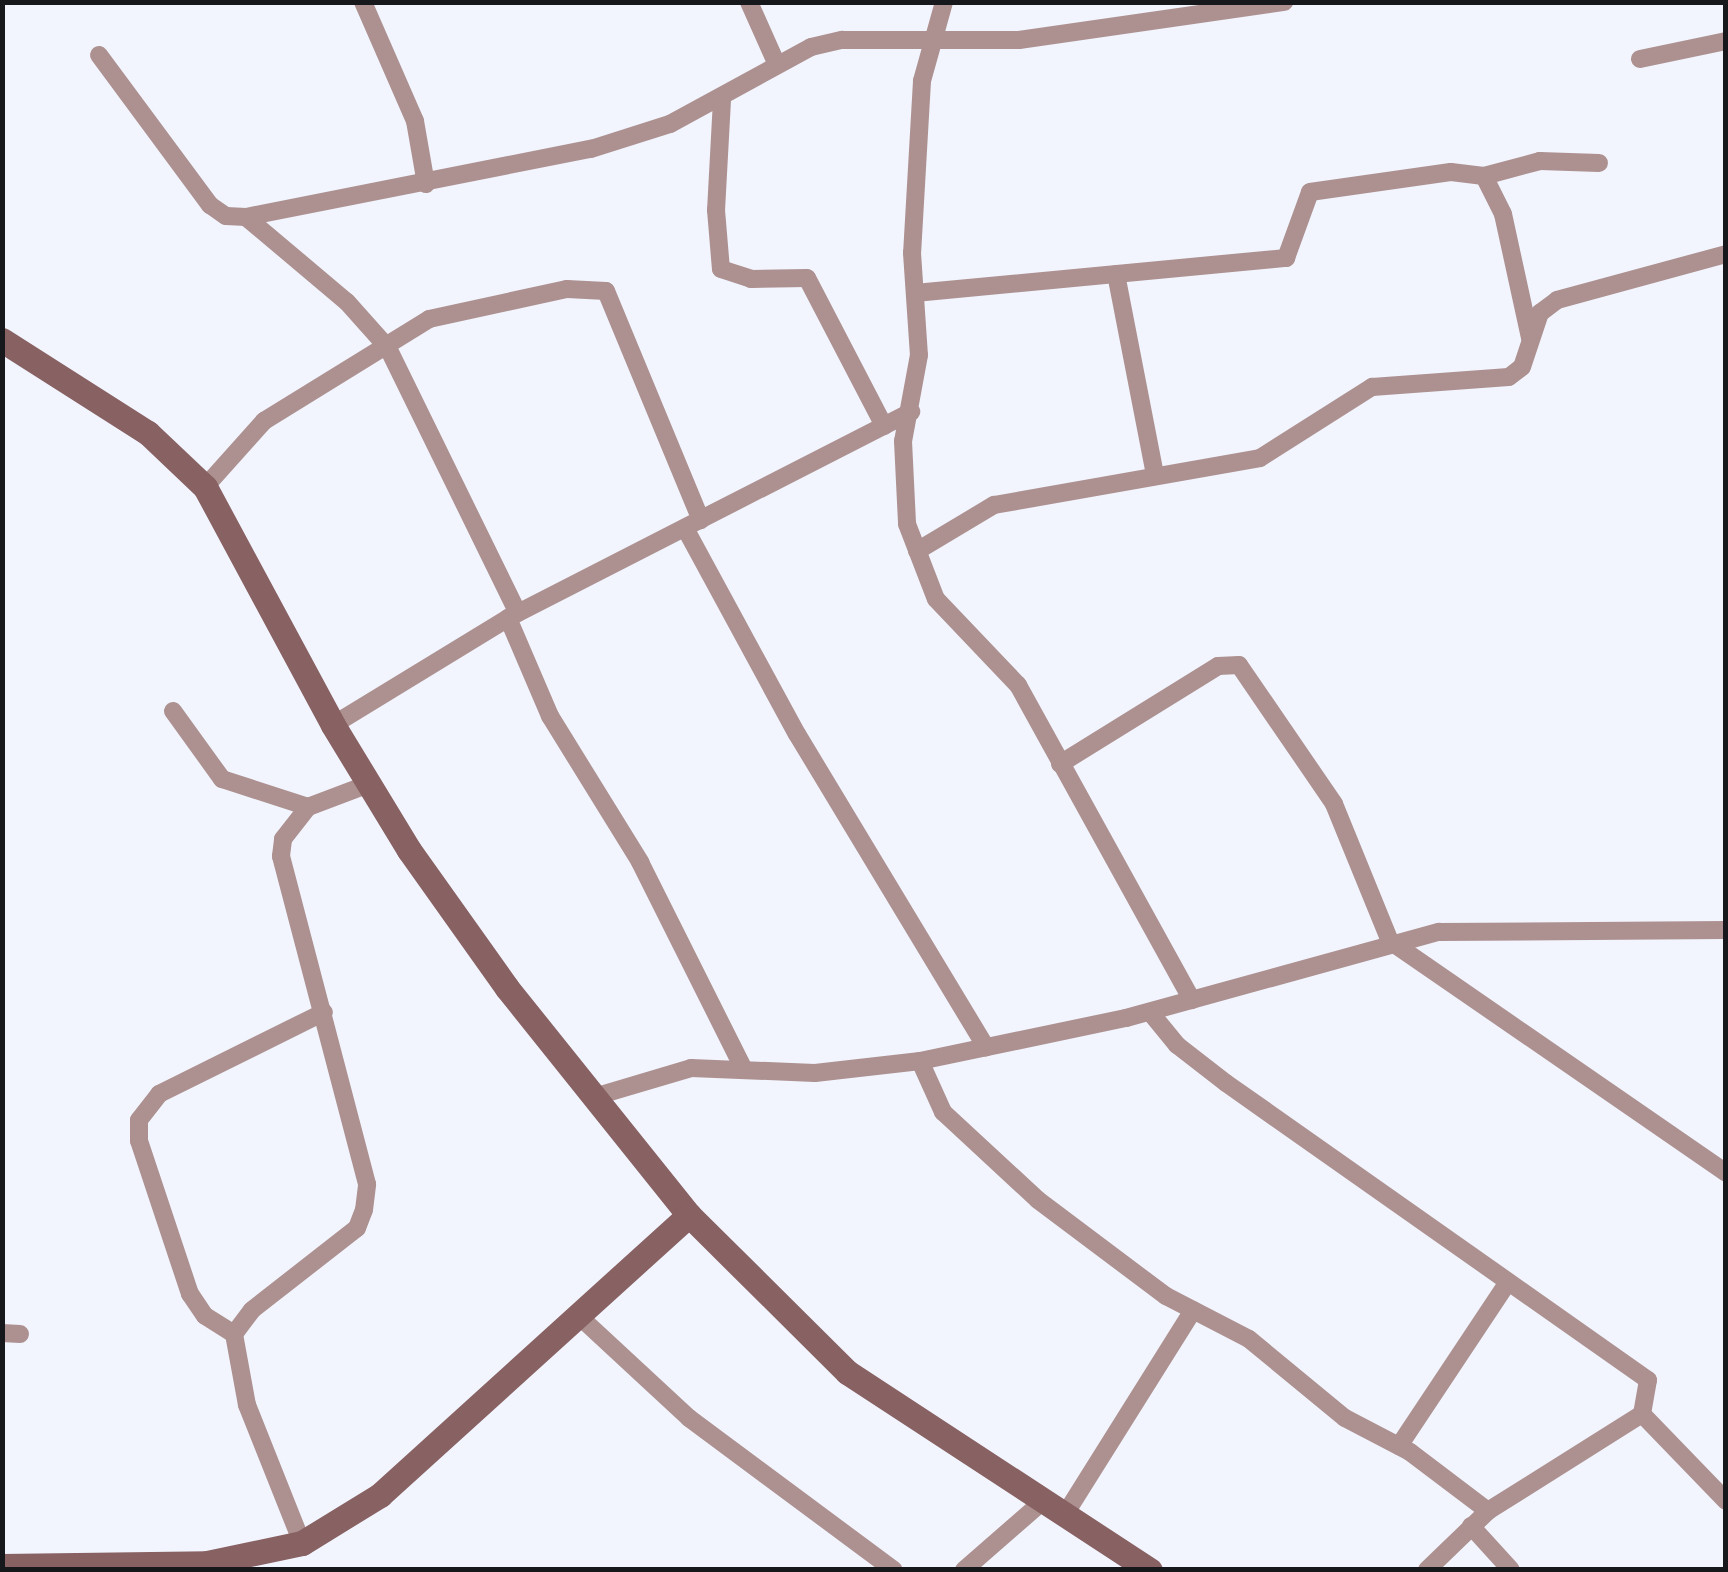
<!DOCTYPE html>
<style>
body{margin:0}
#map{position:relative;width:1728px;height:1572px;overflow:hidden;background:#f2f5fe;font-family:"Titillium Web",sans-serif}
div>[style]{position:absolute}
.street>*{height:18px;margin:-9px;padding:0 9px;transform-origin:9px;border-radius:9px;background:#ad9191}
.secondary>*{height:25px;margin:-12.5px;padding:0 12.5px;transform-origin:12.5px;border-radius:12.5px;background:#886162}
span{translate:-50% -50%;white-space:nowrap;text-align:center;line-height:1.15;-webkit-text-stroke:10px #fff;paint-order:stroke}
.frame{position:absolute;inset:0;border:5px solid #17181c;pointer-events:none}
</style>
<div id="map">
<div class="street">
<div style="left:363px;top:2px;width:130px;rotate:66.4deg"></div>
<div style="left:415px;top:121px;width:64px;rotate:80.1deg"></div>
<div style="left:749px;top:2px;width:69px;rotate:66deg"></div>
<div style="left:944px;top:2px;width:82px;rotate:105.6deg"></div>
<div style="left:922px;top:81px;width:172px;rotate:93.3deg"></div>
<div style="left:912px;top:253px;width:102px;rotate:86.1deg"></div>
<div style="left:919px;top:355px;width:87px;rotate:100.5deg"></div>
<div style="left:903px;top:441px;width:83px;rotate:87.2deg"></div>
<div style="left:907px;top:524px;width:80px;rotate:68.9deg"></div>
<div style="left:936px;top:599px;width:119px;rotate:46.4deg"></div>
<div style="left:1018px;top:685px;width:360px;rotate:61.1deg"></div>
<div style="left:99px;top:55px;width:187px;rotate:53.5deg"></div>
<div style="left:210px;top:205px;width:19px;rotate:35deg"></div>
<div style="left:226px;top:216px;width:20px;rotate:3deg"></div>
<div style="left:246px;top:217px;width:352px;rotate:-11.2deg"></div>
<div style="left:591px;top:149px;width:83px;rotate:-17.6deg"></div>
<div style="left:670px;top:124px;width:161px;rotate:-28.6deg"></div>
<div style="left:811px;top:47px;width:32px;rotate:-13deg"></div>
<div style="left:842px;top:40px;width:177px"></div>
<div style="left:1019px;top:40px;width:268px;rotate:-8.2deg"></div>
<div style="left:1640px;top:59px;width:88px;rotate:-11.8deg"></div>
<div style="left:722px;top:100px;width:110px;rotate:93.1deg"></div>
<div style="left:716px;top:210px;width:59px;rotate:85.2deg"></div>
<div style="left:721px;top:269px;width:32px;rotate:18deg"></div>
<div style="left:751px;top:279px;width:56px;rotate:-1deg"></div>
<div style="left:807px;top:278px;width:167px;rotate:62.5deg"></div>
<div style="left:1484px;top:176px;width:42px;rotate:63.4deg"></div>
<div style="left:1503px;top:214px;width:127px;rotate:77.7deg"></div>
<div style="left:246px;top:217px;width:132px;rotate:40.1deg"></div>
<div style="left:347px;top:302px;width:62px;rotate:48.3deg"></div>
<div style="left:388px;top:348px;width:295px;rotate:63.9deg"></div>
<div style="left:1116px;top:274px;width:205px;rotate:79deg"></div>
<div style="left:915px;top:293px;width:373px;rotate:-5.4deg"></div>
<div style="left:1286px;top:258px;width:70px;rotate:-70deg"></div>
<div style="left:1310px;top:192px;width:142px;rotate:-8.1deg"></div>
<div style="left:1451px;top:172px;width:33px;rotate:7deg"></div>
<div style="left:1484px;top:176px;width:58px;rotate:-15deg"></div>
<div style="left:1540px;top:161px;width:59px;rotate:1.9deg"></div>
<div style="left:205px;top:487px;width:89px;rotate:-48.2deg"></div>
<div style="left:264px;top:421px;width:194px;rotate:-31.7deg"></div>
<div style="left:429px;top:319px;width:141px;rotate:-12.3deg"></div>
<div style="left:567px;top:289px;width:39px;rotate:3deg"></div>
<div style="left:606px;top:291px;width:248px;rotate:67.5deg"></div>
<div style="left:685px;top:528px;width:234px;rotate:61.5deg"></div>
<div style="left:797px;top:734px;width:366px;rotate:58.9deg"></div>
<div style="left:917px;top:551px;width:90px;rotate:-30.9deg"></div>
<div style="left:994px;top:505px;width:270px;rotate:-10deg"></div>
<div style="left:1260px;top:458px;width:133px;rotate:-32.4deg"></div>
<div style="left:1372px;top:387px;width:137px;rotate:-4.2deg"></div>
<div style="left:1509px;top:377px;width:16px;rotate:-38deg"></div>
<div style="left:1522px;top:367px;width:57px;rotate:-71.6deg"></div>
<div style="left:1540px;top:313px;width:21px;rotate:-37deg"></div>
<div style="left:1557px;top:300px;width:175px;rotate:-15.2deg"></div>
<div style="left:508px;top:618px;width:107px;rotate:66.8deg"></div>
<div style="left:550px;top:716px;width:172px;rotate:58.3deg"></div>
<div style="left:640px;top:862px;width:228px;rotate:63.4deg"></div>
<div style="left:173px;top:711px;width:84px;rotate:54.2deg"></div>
<div style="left:222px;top:779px;width:90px;rotate:18deg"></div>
<div style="left:333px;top:725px;width:205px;rotate:-31.4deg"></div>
<div style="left:508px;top:618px;width:453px;rotate:-27.1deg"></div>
<div style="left:1060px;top:764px;width:186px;rotate:-31.8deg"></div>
<div style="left:1218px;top:666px;width:21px;rotate:-3deg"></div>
<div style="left:1239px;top:665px;width:168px;rotate:55.6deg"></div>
<div style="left:1334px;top:804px;width:148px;rotate:67.8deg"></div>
<div style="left:1390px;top:941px;width:408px;rotate:34.6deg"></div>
<div style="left:1150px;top:1012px;width:43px;rotate:50.7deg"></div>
<div style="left:1177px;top:1045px;width:62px;rotate:37.8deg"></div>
<div style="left:1226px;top:1083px;width:516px;rotate:35.14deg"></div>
<div style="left:1648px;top:1380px;width:35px;rotate:100deg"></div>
<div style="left:1642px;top:1414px;width:182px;rotate:147.8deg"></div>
<div style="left:1488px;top:1511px;width:85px;rotate:136deg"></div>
<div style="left:920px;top:1061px;width:56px;rotate:65.7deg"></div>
<div style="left:943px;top:1112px;width:129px;rotate:42.8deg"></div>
<div style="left:1038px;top:1200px;width:160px;rotate:36.9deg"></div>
<div style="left:1166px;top:1296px;width:93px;rotate:27.4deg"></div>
<div style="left:1249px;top:1339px;width:124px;rotate:39.5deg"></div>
<div style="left:1345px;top:1418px;width:73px;rotate:27.6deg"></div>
<div style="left:1410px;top:1452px;width:98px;rotate:37.1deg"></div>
<div style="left:597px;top:1096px;width:98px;rotate:-16.6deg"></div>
<div style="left:691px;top:1068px;width:124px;rotate:2.3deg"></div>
<div style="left:815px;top:1073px;width:106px;rotate:-6.5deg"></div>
<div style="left:920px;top:1061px;width:210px;rotate:-11.8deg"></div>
<div style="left:1126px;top:1018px;width:325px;rotate:-15.4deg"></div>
<div style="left:1439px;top:932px;width:287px;rotate:-0.4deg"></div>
<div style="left:580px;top:1317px;width:149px;rotate:42.8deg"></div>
<div style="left:689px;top:1418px;width:255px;rotate:36.6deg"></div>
<div style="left:2px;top:1333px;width:18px;rotate:3deg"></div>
<div style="left:234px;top:1334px;width:34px;rotate:-148deg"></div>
<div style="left:205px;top:1316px;width:27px;rotate:-124deg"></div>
<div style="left:190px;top:1294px;width:161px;rotate:-108.4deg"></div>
<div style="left:139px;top:1141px;width:21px;rotate:-90deg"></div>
<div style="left:139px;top:1120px;width:33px;rotate:-52deg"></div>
<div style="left:159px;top:1094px;width:184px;rotate:-26.4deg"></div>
<div style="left:1642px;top:1414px;width:121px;rotate:46deg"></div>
<div style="left:1399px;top:1446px;width:197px;rotate:-56.4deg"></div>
<div style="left:1064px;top:1516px;width:243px;rotate:-57.9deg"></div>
<div style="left:1471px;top:1526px;width:59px;rotate:47.7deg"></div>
<div style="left:302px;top:1543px;width:149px;rotate:-111.7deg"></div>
<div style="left:247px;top:1405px;width:72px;rotate:-100.4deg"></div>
<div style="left:234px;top:1334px;width:30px;rotate:-53deg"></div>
<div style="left:252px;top:1310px;width:133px;rotate:-38deg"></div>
<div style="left:357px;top:1228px;width:19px;rotate:-69deg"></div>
<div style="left:364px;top:1210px;width:26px;rotate:-83deg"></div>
<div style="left:367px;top:1184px;width:339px;rotate:-104.7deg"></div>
<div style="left:281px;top:856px;width:17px;rotate:-83deg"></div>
<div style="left:283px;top:839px;width:41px;rotate:-52deg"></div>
<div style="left:308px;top:807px;width:65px;rotate:-20.7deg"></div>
<div style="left:964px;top:1570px;width:103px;rotate:-41.1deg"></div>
</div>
<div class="secondary">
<div style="left:2px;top:340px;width:173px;rotate:32.5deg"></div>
<div style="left:148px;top:433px;width:79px;rotate:43.5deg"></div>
<div style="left:205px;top:487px;width:270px;rotate:61.7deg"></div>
<div style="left:333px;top:725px;width:146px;rotate:58.7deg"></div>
<div style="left:409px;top:850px;width:169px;rotate:54.6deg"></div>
<div style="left:507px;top:988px;width:291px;rotate:51.3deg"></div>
<div style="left:689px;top:1215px;width:223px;rotate:44.8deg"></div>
<div style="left:847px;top:1372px;width:362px;rotate:33.2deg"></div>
<div style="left:2px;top:1566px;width:205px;rotate:-0.8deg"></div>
<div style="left:207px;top:1563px;width:97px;rotate:-11.9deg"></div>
<div style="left:302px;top:1543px;width:92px;rotate:-31.6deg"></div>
<div style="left:380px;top:1495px;width:417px;rotate:-42.2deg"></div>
</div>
<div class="frame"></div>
</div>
